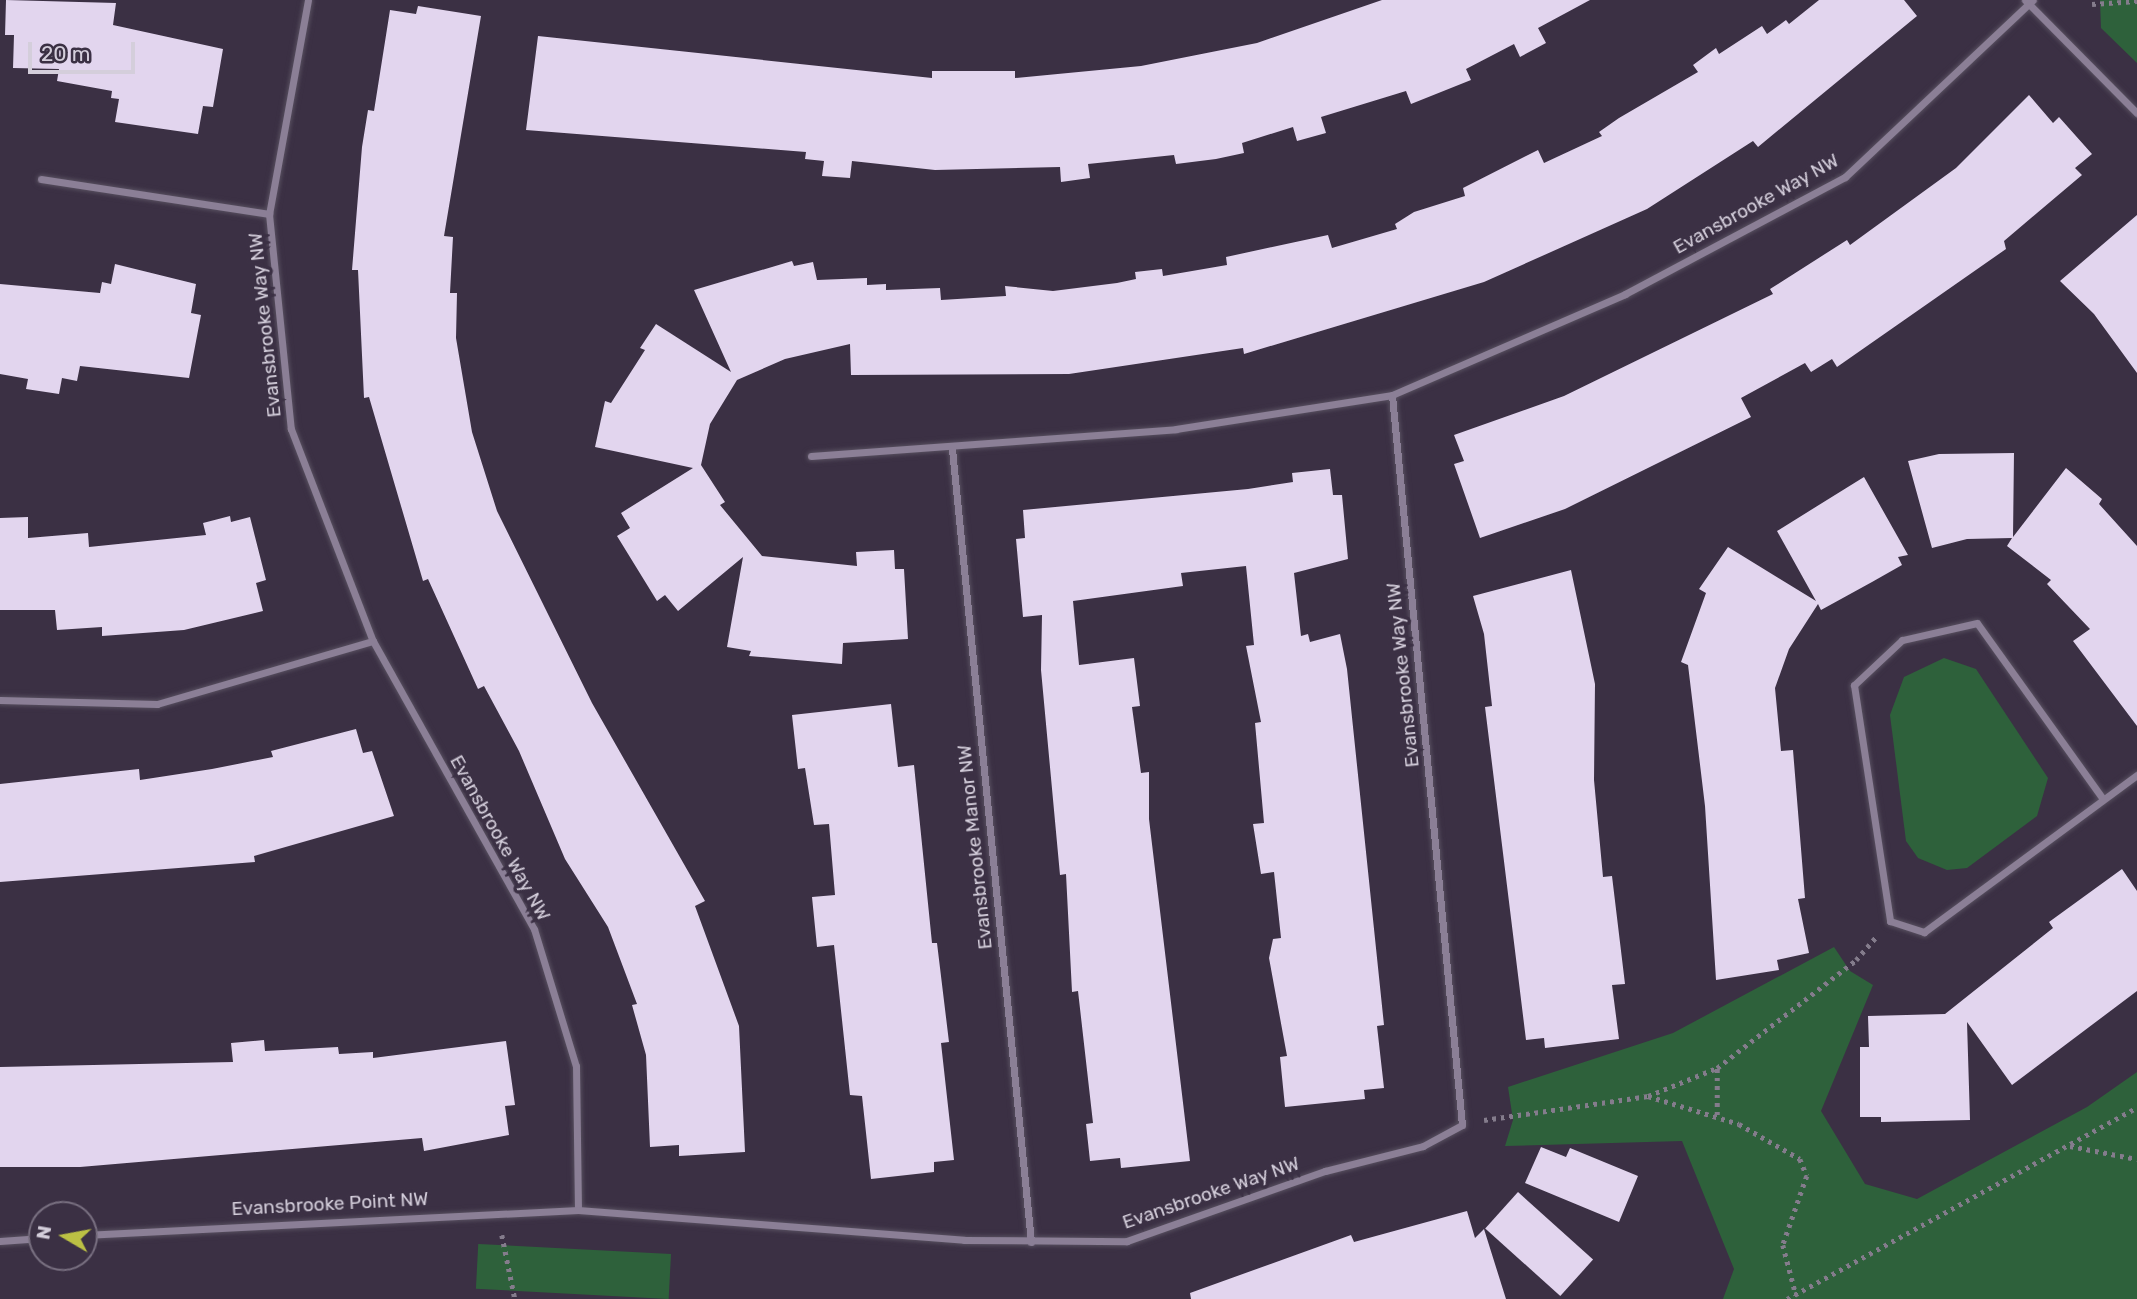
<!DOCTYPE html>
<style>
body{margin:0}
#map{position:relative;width:2137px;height:1299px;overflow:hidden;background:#3b3044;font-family:Rubik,sans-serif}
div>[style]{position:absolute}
.green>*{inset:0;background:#2e613b;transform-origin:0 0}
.building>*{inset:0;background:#e2d5ee;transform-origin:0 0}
.path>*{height:4.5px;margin-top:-2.25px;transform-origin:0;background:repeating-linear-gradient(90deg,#847c8c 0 3.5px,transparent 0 8.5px)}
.roads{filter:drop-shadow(0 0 2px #574f5f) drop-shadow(0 0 2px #574f5f)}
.street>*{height:7px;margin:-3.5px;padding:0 3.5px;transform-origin:3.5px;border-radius:3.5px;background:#8b7f96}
span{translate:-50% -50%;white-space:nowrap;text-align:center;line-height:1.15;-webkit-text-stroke:7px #3b3044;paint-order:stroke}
.street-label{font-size:19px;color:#d4cedb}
.north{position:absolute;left:28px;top:1201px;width:70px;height:70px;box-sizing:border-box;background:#3b3044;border:2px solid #786f80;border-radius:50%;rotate:280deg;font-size:19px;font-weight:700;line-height:28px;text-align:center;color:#d4cedb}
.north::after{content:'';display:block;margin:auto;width:24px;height:32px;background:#bbc044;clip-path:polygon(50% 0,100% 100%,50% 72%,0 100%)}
.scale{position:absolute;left:28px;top:42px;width:107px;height:32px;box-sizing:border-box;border:4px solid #d4cedb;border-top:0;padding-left:9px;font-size:21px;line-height:24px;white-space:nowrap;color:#d4cedb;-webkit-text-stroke:5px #3b3044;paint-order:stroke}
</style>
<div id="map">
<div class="green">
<div style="clip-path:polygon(2100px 0,2137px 0,2137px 63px,2101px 28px)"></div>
<div style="clip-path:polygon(1944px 658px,1976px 669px,2048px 778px,2037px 816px,1967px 868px,1947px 870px,1918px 858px,1906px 841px,1890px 715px,1904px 677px)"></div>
<div style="clip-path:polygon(1834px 947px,1850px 971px,1873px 985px,1821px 1111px,1865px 1184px,1917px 1199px,2087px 1107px,2137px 1072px,2137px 1299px,1723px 1299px,1734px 1269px,1682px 1141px,1505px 1146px,1513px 1120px,1508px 1087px,1673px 1033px)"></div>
<div style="left:671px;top:1254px;width:45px;height:193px;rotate:93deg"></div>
</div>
<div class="building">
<div style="clip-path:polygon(6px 0,116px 3px,113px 25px,223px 49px,213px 107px,203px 106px,198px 134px,115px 122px,119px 99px,111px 98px,112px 91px,57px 81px,59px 69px,13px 68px,14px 35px,5px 35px)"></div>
<div style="clip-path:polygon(1382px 0,1590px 0,1538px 28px,1546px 43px,1520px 57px,1514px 44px,1466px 69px,1471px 80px,1411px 104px,1406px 91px,1321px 117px,1326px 133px,1297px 141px,1293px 127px,1242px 143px,1244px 153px,1216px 159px,1176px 164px,1174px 155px,1088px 164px,1090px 178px,1061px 182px,1060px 167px,935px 170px,852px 161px,850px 178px,822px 176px,824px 161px,805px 159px,806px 152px,526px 130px,538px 36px,932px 78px,932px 71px,1015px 71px,1015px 78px,1141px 66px,1257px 43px)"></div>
<div style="clip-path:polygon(1819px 0,1904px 0,1917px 16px,1758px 147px,1753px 141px,1647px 209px,1484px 282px,1244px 354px,1243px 348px,1069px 374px,851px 375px,850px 344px,785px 359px,737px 380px,710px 424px,701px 465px,725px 502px,720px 505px,762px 556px,857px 566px,856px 552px,894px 550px,895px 569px,904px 569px,908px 639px,843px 643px,842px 664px,749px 656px,751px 651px,727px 647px,743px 557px,678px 611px,665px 595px,657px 601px,617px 536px,630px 528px,621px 513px,693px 468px,595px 447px,605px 401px,611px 403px,645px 350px,640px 348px,656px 324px,731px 372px,694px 290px,792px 261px,794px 266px,813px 262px,817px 280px,867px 278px,867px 285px,886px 284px,886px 290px,940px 288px,941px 300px,1006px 296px,1005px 286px,1053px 291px,1117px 283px,1136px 279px,1135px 272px,1162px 269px,1163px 276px,1227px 265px,1226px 257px,1328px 235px,1332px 248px,1397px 229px,1395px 224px,1414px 212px,1465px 196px,1463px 188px,1538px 150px,1544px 163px,1602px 136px,1599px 132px,1619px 118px,1698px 72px,1693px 65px,1716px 48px,1719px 54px,1762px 26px,1767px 34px,1786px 20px,1789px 24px)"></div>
<div style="clip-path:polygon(418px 6px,481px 16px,444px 236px,453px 237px,450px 293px,457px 293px,456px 338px,472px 432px,497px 511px,592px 703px,705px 901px,695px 906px,739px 1026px,745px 1152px,679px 1156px,679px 1145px,650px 1147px,646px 1055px,632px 1005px,637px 1004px,608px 927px,565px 859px,519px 751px,484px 686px,478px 689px,428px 579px,423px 581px,369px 397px,364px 398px,358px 270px,352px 270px,362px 147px,368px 110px,374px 111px,390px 10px,416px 14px)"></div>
<div style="clip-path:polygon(2029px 95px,2053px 123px,2059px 117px,2092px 154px,2075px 168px,2082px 175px,2004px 241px,2006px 249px,1837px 367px,1832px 359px,1811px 372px,1805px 363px,1741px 398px,1751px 417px,1565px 509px,1480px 538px,1454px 464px,1464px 461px,1454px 435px,1564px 396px,1773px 294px,1770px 289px,1847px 240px,1850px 245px,1956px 168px)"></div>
<div style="clip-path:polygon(2137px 215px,2137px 373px,2094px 314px,2060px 281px)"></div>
<div style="clip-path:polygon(115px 264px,196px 284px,191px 313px,201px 315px,189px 378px,80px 366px,77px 381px,62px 378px,59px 394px,26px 389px,28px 379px,0 374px,0 284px,100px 293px,102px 282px,111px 284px)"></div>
<div style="clip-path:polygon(2014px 453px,2013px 537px,2066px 468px,2102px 499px,2099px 504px,2137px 546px,2137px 726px,2073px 641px,2090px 629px,2047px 584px,2051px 580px,2007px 546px,2012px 538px,1967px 539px,1932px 548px,1908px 461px,1939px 454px)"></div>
<div style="clip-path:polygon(1330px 469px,1333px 495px,1342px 495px,1348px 559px,1294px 573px,1301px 636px,1308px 634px,1310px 642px,1340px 634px,1347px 669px,1384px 1025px,1377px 1026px,1384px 1088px,1364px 1090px,1365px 1099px,1285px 1107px,1280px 1057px,1287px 1056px,1269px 958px,1273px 939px,1281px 938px,1274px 872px,1261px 874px,1253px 824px,1264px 823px,1255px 723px,1261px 722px,1246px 646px,1254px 645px,1246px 566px,1181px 573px,1183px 586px,1073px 601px,1079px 665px,1134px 658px,1140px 706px,1132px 707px,1141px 773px,1149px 772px,1149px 819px,1190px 1161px,1121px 1168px,1120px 1158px,1090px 1161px,1086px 1124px,1093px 1123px,1078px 991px,1072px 992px,1066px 874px,1060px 875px,1041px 670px,1042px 615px,1023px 617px,1016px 539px,1025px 538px,1023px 510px,1248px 489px,1293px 482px,1292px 473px)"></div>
<div style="clip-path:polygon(1864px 477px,1908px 555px,1898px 557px,1902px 565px,1872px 582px,1821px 610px,1818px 604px,1789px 649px,1775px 688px,1781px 751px,1793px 750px,1805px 898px,1798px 899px,1809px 953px,1777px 960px,1779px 970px,1716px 980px,1705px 806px,1688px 665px,1681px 662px,1706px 593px,1699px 589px,1728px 547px,1816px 601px,1777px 531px)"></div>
<div style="clip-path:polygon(230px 516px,231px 522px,250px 517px,266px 580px,256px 583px,263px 611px,184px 630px,102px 636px,102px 627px,57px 630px,55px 610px,0 610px,0 518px,28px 517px,28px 538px,88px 533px,89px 547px,206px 535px,203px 523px)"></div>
<div style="clip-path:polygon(1571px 570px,1595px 684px,1594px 780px,1603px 877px,1612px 876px,1625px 984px,1612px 985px,1619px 1039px,1545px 1048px,1544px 1038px,1526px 1040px,1485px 707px,1492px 706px,1484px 634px,1473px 596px)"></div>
<div style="clip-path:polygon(891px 704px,898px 767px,914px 765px,932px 943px,937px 943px,949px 1042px,941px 1043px,954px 1160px,934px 1162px,934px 1172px,871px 1179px,862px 1096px,850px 1095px,834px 945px,817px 947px,812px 897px,835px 895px,829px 824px,814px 825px,805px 768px,798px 769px,792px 715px)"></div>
<div style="clip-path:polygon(356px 729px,363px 753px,372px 751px,394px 816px,254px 856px,255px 862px,0 882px,0 784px,139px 769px,140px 780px,212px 769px,273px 757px,271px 751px)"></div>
<div style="clip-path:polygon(2122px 869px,2137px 891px,2137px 991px,2012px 1085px,1967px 1022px,1970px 1120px,1881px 1122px,1881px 1117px,1860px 1117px,1860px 1047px,1869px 1047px,1868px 1016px,1945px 1014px,2053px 928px,2049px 922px)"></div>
<div style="clip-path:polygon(264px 1040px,265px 1051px,338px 1047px,339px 1054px,373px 1052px,373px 1058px,506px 1041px,515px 1105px,505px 1106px,509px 1135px,424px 1151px,422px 1138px,80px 1167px,0 1167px,0 1067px,233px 1062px,231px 1043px)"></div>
<div style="clip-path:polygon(1541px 1147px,1566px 1157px,1570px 1148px,1638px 1176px,1619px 1222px,1525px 1183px)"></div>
<div style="left:1518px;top:1192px;width:101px;height:49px;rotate:42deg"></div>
<div style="clip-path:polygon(1467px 1211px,1475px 1238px,1484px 1229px,1506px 1299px,1191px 1299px,1190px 1293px,1351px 1235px,1354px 1242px)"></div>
</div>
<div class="path">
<div style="left:2092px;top:4px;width:45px;rotate:-3.8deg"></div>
<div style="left:1648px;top:1096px;width:95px;rotate:17.1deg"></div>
<div style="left:1739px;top:1124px;width:70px;rotate:29.8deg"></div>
<div style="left:1800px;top:1159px;width:18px;rotate:68deg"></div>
<div style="left:1807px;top:1176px;width:73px;rotate:109.2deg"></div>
<div style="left:1783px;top:1245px;width:52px;rotate:75.4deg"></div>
<div style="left:1717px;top:1115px;width:47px;rotate:-90deg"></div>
<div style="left:1484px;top:1120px;width:166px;rotate:-8.3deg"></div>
<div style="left:1648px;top:1096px;width:74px;rotate:-22.1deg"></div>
<div style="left:1717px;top:1068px;width:176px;rotate:-37.8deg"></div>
<div style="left:1856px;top:960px;width:33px;rotate:-49deg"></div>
<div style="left:2070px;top:1146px;width:68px;rotate:11deg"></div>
<div style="left:502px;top:1235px;width:65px;rotate:78.5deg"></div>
<div style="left:1787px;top:1299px;width:399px;rotate:-28.7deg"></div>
</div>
<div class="roads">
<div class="street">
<div style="left:308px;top:0;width:218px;rotate:100.3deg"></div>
<div style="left:269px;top:214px;width:216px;rotate:84.2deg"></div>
<div style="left:291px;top:429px;width:227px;rotate:68.9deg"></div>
<div style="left:373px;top:641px;width:330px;rotate:60.8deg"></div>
<div style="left:534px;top:929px;width:143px;rotate:73deg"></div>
<div style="left:576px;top:1066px;width:144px;rotate:89.2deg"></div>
<div style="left:2025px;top:0;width:159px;rotate:45.3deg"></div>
<div style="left:41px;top:179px;width:231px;rotate:8.7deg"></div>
<div style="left:952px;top:449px;width:797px;rotate:84.31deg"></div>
<div style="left:811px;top:456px;width:366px;rotate:-4.2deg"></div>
<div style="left:1176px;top:429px;width:219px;rotate:-8.9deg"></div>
<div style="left:1392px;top:395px;width:254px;rotate:-23.4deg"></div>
<div style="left:1625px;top:294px;width:249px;rotate:-28deg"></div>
<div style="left:1845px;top:177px;width:258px;rotate:-43.3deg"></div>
<div style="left:0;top:700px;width:157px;rotate:1.5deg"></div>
<div style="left:157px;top:704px;width:225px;rotate:-16.3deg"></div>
<div style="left:2103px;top:799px;width:216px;rotate:-125.6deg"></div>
<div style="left:1977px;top:623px;width:77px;rotate:167.2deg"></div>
<div style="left:1902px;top:640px;width:66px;rotate:136.8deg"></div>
<div style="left:1854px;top:685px;width:239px;rotate:81.3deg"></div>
<div style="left:1890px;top:921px;width:36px;rotate:18deg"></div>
<div style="left:1924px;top:932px;width:265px;rotate:-36.4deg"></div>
<div style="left:84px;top:1235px;width:495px;rotate:-2.9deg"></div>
<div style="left:578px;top:1210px;width:387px;rotate:4.4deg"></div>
<div style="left:964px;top:1240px;width:163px;rotate:0.4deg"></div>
<div style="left:1127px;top:1241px;width:210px;rotate:-19.5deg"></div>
<div style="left:1325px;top:1171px;width:101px;rotate:-14.3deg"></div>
<div style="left:1423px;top:1146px;width:44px;rotate:-28.3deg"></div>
<div style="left:1462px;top:1125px;width:733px;rotate:-95.48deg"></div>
<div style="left:0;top:1241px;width:42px;rotate:-4.1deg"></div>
</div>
</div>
<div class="street-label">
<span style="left:1756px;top:204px;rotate:-29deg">Evansbrooke Way NW</span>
<span style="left:265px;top:325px;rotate:-96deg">Evansbrooke Way NW</span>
<span style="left:1403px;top:675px;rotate:-96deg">Evansbrooke Way NW</span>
<span style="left:500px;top:838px;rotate:61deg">Evansbrooke Way NW</span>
<span style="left:975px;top:847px;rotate:-96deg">Evansbrooke Manor NW</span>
<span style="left:1211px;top:1193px;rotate:-19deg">Evansbrooke Way NW</span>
<span style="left:330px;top:1204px;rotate:-3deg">Evansbrooke Point NW</span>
</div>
<div class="north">N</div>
<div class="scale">20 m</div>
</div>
